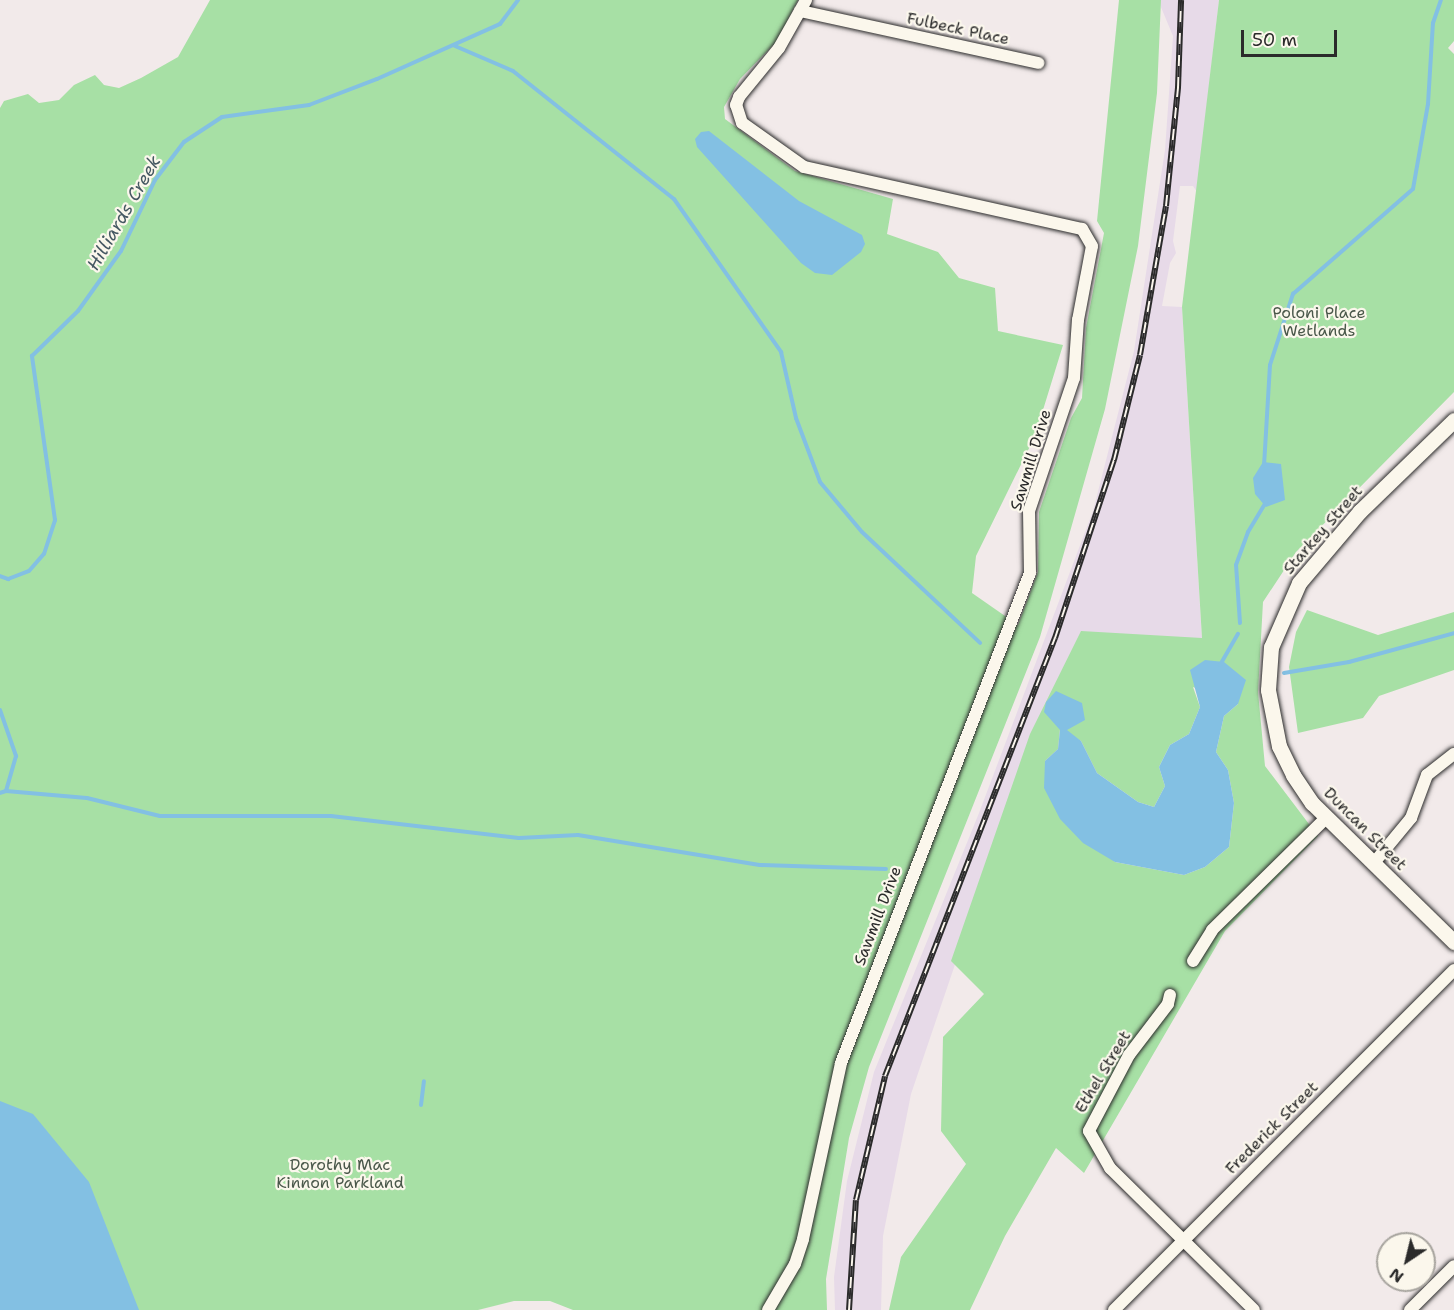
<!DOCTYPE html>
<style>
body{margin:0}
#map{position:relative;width:1454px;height:1310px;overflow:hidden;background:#f2eaea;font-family:"Shantell Sans",sans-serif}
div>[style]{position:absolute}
.built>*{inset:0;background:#e7dae8}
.green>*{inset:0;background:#a7e0a5}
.water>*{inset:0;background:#83c0e3}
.stream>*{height:4px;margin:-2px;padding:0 2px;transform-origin:2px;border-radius:2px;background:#83c0e3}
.roads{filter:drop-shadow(0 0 2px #2b2b2b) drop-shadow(0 0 2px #2b2b2b)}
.minor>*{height:12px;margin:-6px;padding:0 6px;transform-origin:6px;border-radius:6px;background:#fbf7ec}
.tertiary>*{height:15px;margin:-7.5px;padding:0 7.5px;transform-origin:7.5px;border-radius:7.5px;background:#fbf7ec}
.rail>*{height:6px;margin-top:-3px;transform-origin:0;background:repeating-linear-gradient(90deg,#fbf7ec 0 11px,#2b2b2b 0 22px);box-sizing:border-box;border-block:2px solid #2b2b2b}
span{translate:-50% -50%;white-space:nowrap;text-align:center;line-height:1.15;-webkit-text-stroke:4.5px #fbf7ec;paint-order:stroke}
.street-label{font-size:16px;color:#2b2b2b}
.park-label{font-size:16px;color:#4a584a}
.water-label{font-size:18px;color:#455862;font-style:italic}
.north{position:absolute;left:1376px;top:1232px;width:60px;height:60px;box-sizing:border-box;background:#fbf7ec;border:2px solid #a8a59f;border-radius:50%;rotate:215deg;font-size:16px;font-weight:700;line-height:24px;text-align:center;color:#2b2b2b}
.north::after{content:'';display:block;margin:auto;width:21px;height:27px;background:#2b2b2b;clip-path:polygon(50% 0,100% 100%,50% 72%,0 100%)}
.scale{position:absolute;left:1241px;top:30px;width:96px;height:27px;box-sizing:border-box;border:3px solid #2b2b2b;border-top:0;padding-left:8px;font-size:18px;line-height:21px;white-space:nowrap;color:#2b2b2b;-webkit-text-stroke:4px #fbf7ec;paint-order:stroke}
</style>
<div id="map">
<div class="built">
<div style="clip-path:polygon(1158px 0,1219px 0,1197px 192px,1193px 186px,1180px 186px,1173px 241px,1176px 253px,1170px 263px,1162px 306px,1182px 307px,1202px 639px,964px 938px,911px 1094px,883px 1236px,881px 1310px,835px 1310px,834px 1277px,847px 1181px,874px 1072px,979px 813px,1093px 511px,1134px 351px,1165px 150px,1173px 36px)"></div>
</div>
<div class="green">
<div style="clip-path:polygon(210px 0,798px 0,777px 41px,740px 79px,724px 107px,725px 119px,795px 171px,893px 199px,887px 234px,938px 252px,959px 278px,995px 288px,998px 331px,1063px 345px,1035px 436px,976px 556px,972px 593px,1018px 625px,1038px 572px,1039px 512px,1071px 418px,1082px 398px,1086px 328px,1104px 233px,1097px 221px,1119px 0,1161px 0,1157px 93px,1138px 246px,1105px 409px,1040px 637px,869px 1067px,849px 1138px,826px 1279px,827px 1310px,573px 1310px,550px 1301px,514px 1301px,478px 1310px,0 1310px,0 108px,4px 101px,28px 94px,39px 103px,59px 100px,74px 85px,95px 75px,104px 85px,119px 88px,141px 78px,178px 57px)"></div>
<div style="clip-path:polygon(evenodd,1219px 0,1454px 0,1454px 41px,1448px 48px,1454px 54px,1454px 392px,1296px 552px,1263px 602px,1258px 692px,1265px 766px,1318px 836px,1225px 931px,1084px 1173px,1056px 1148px,1005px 1236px,970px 1310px,889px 1310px,901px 1257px,966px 1164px,941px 1131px,943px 1037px,984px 994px,951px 961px,1030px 734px,1081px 631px,1202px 638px,1182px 307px,1219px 0,1193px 687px,1238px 704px,1224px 716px,1216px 752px,1228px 770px,1234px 803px,1229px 847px,1205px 867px,1184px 875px,1115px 862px,1045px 761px,1058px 749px,1060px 729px,1081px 741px,1097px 773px,1138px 802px,1154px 807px,1165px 786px,1159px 767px,1170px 745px,1189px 734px,1200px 707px,1193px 687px)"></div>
<div style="clip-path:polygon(1307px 610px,1378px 635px,1454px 612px,1454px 670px,1379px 696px,1363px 718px,1298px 733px,1289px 667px,1296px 632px)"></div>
</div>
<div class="water">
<div style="clip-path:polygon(709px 131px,799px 201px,862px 235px,865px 244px,861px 252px,832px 275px,815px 273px,801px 263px,697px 147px,695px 139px,701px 132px)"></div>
<div style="clip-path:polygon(1263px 462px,1281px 464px,1285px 500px,1266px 507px,1255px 494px,1253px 478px)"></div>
<div style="clip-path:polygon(1205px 660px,1224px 662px,1246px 680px,1238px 704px,1224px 716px,1216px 752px,1228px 770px,1234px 803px,1229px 847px,1205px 867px,1184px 875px,1115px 862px,1083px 843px,1060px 819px,1044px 788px,1045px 761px,1058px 749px,1060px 730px,1044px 712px,1046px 702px,1056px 691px,1082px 703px,1085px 720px,1067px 730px,1081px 741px,1097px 773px,1138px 802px,1154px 807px,1165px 786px,1159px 767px,1170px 745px,1189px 734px,1200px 707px,1190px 670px)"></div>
<div style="clip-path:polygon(0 1101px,33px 1114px,89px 1182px,139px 1310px,0 1310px)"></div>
</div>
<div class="stream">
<div style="left:455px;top:46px;width:63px;rotate:23.3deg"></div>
<div style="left:513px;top:71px;width:206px;rotate:38.5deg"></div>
<div style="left:674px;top:199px;width:187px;rotate:55deg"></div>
<div style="left:781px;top:352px;width:68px;rotate:77.2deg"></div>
<div style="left:796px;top:418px;width:68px;rotate:69.4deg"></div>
<div style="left:820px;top:482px;width:65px;rotate:50deg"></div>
<div style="left:862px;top:532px;width:162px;rotate:43.2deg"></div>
<div style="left:1264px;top:466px;width:101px;rotate:-86.6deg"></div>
<div style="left:1270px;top:365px;width:75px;rotate:-72.1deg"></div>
<div style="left:1293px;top:294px;width:159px;rotate:-41.2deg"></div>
<div style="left:1413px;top:189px;width:86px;rotate:-80deg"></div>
<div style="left:1428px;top:104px;width:81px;rotate:-86.5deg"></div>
<div style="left:1433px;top:23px;width:24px;rotate:-71deg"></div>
<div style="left:0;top:576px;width:9px;rotate:21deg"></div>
<div style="left:8px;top:579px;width:22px;rotate:-21deg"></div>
<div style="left:29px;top:571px;width:23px;rotate:-49deg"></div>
<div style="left:44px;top:554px;width:36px;rotate:-72deg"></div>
<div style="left:55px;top:520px;width:166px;rotate:-98deg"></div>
<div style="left:32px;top:356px;width:64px;rotate:-44.4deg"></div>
<div style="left:78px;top:311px;width:74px;rotate:-54.4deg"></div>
<div style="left:121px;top:251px;width:79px;rotate:-64.4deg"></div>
<div style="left:155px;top:180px;width:48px;rotate:-52.7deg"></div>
<div style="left:184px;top:142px;width:45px;rotate:-33.3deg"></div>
<div style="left:222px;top:117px;width:88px;rotate:-7.9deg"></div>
<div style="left:309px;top:105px;width:73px;rotate:-20.9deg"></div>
<div style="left:377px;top:79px;width:135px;rotate:-24.1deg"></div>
<div style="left:500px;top:24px;width:30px;rotate:-53deg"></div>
<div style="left:1240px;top:623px;width:58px;rotate:-93.9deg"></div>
<div style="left:1236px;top:565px;width:35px;rotate:-70deg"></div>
<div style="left:1248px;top:532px;width:35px;rotate:-59deg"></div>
<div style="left:1220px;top:665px;width:36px;rotate:-60deg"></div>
<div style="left:1284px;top:673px;width:66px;rotate:-9.6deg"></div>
<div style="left:1349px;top:662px;width:109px;rotate:-15.4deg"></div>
<div style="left:0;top:710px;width:49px;rotate:70.8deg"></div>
<div style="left:16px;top:756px;width:36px;rotate:106deg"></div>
<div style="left:6px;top:791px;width:6px;rotate:162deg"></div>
<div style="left:6px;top:791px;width:81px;rotate:4.9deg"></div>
<div style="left:87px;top:798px;width:75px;rotate:13.9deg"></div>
<div style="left:160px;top:816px;width:171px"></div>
<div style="left:331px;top:816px;width:189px;rotate:6.7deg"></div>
<div style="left:519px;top:838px;width:59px;rotate:-2.9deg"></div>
<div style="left:578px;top:835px;width:184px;rotate:9.4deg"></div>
<div style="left:760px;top:865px;width:126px;rotate:1.8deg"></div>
<div style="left:421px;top:1105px;width:24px;rotate:-83deg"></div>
</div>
<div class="roads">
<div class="minor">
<div style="left:800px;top:11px;width:244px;rotate:12.3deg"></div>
<div style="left:1373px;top:864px;width:60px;rotate:-50.4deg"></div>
<div style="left:1411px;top:818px;width:46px;rotate:-69.6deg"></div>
<div style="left:1427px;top:775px;width:34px;rotate:-38deg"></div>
<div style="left:1193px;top:961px;width:36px;rotate:-58deg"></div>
<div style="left:1212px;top:930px;width:160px;rotate:-44.5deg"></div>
<div style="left:1170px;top:995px;width:9px;rotate:103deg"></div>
<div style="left:1168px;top:1004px;width:64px;rotate:127.4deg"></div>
<div style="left:1129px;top:1055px;width:86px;rotate:117.8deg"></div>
<div style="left:1089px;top:1131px;width:43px;rotate:60.4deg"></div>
<div style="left:1110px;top:1168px;width:202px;rotate:44.6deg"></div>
<div style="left:768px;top:1310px;width:53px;rotate:-59.6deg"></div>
<div style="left:795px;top:1264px;width:26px;rotate:-72deg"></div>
<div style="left:803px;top:1239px;width:180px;rotate:-77.8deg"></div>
<div style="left:841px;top:1063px;width:525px;rotate:-68.91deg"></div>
<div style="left:1030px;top:573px;width:62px;rotate:-90.9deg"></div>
<div style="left:1029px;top:511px;width:140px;rotate:-71.3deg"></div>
<div style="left:1074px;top:378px;width:58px;rotate:-86.1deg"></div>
<div style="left:1078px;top:320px;width:75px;rotate:-79.3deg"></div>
<div style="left:1092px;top:246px;width:20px;rotate:-120deg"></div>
<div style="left:1082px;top:229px;width:285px;rotate:-167.4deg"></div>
<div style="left:804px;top:167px;width:76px;rotate:-144.6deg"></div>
<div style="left:742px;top:123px;width:19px;rotate:-108deg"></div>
<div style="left:736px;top:105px;width:9px;rotate:-69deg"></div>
<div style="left:739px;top:97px;width:63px;rotate:-50.8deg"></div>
<div style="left:779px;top:48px;width:55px;rotate:-60.6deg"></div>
<div style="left:1114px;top:1310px;width:481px;rotate:-45deg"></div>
<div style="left:1410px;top:1310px;width:62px;rotate:-45deg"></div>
</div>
<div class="tertiary">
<div style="left:1454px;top:420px;width:131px;rotate:135.9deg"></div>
<div style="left:1360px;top:511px;width:94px;rotate:130.3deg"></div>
<div style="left:1299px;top:583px;width:70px;rotate:113.6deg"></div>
<div style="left:1271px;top:647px;width:43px;rotate:94deg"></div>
<div style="left:1268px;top:690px;width:57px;rotate:78.9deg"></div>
<div style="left:1279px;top:746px;width:32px;rotate:64deg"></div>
<div style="left:1293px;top:775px;width:34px;rotate:56deg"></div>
<div style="left:1312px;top:803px;width:199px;rotate:44.4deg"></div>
</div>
</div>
<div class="rail">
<div style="left:849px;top:1310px;width:110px;rotate:-86.4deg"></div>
<div style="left:856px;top:1200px;width:127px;rotate:-76.8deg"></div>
<div style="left:885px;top:1076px;width:470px;rotate:-68.8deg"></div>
<div style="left:1055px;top:638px;width:188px;rotate:-71.7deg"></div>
<div style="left:1114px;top:460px;width:108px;rotate:-76.1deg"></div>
<div style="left:1140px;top:355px;width:151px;rotate:-80.1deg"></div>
<div style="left:1166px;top:206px;width:119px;rotate:-84.2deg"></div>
<div style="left:1178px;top:88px;width:88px;rotate:-88deg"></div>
</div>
<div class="street-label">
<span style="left:958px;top:29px;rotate:12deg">Fulbeck Place</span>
<span style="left:1031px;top:460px;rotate:-73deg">Sawmill Drive</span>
<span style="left:1323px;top:530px;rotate:-49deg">Starkey Street</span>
<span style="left:1365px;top:829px;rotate:45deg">Duncan Street</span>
<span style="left:878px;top:916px;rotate:-69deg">Sawmill Drive</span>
<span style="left:1103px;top:1072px;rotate:-59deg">Ethel Street</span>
<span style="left:1272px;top:1128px;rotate:-45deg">Frederick Street</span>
</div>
<div class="park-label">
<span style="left:1319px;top:322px">Poloni Place<br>Wetlands</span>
<span style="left:340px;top:1174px">Dorothy Mac<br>Kinnon Parkland</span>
</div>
<div class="water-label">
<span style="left:124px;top:213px;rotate:-60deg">Hilliards Creek</span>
</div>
<div class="north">N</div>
<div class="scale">50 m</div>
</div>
